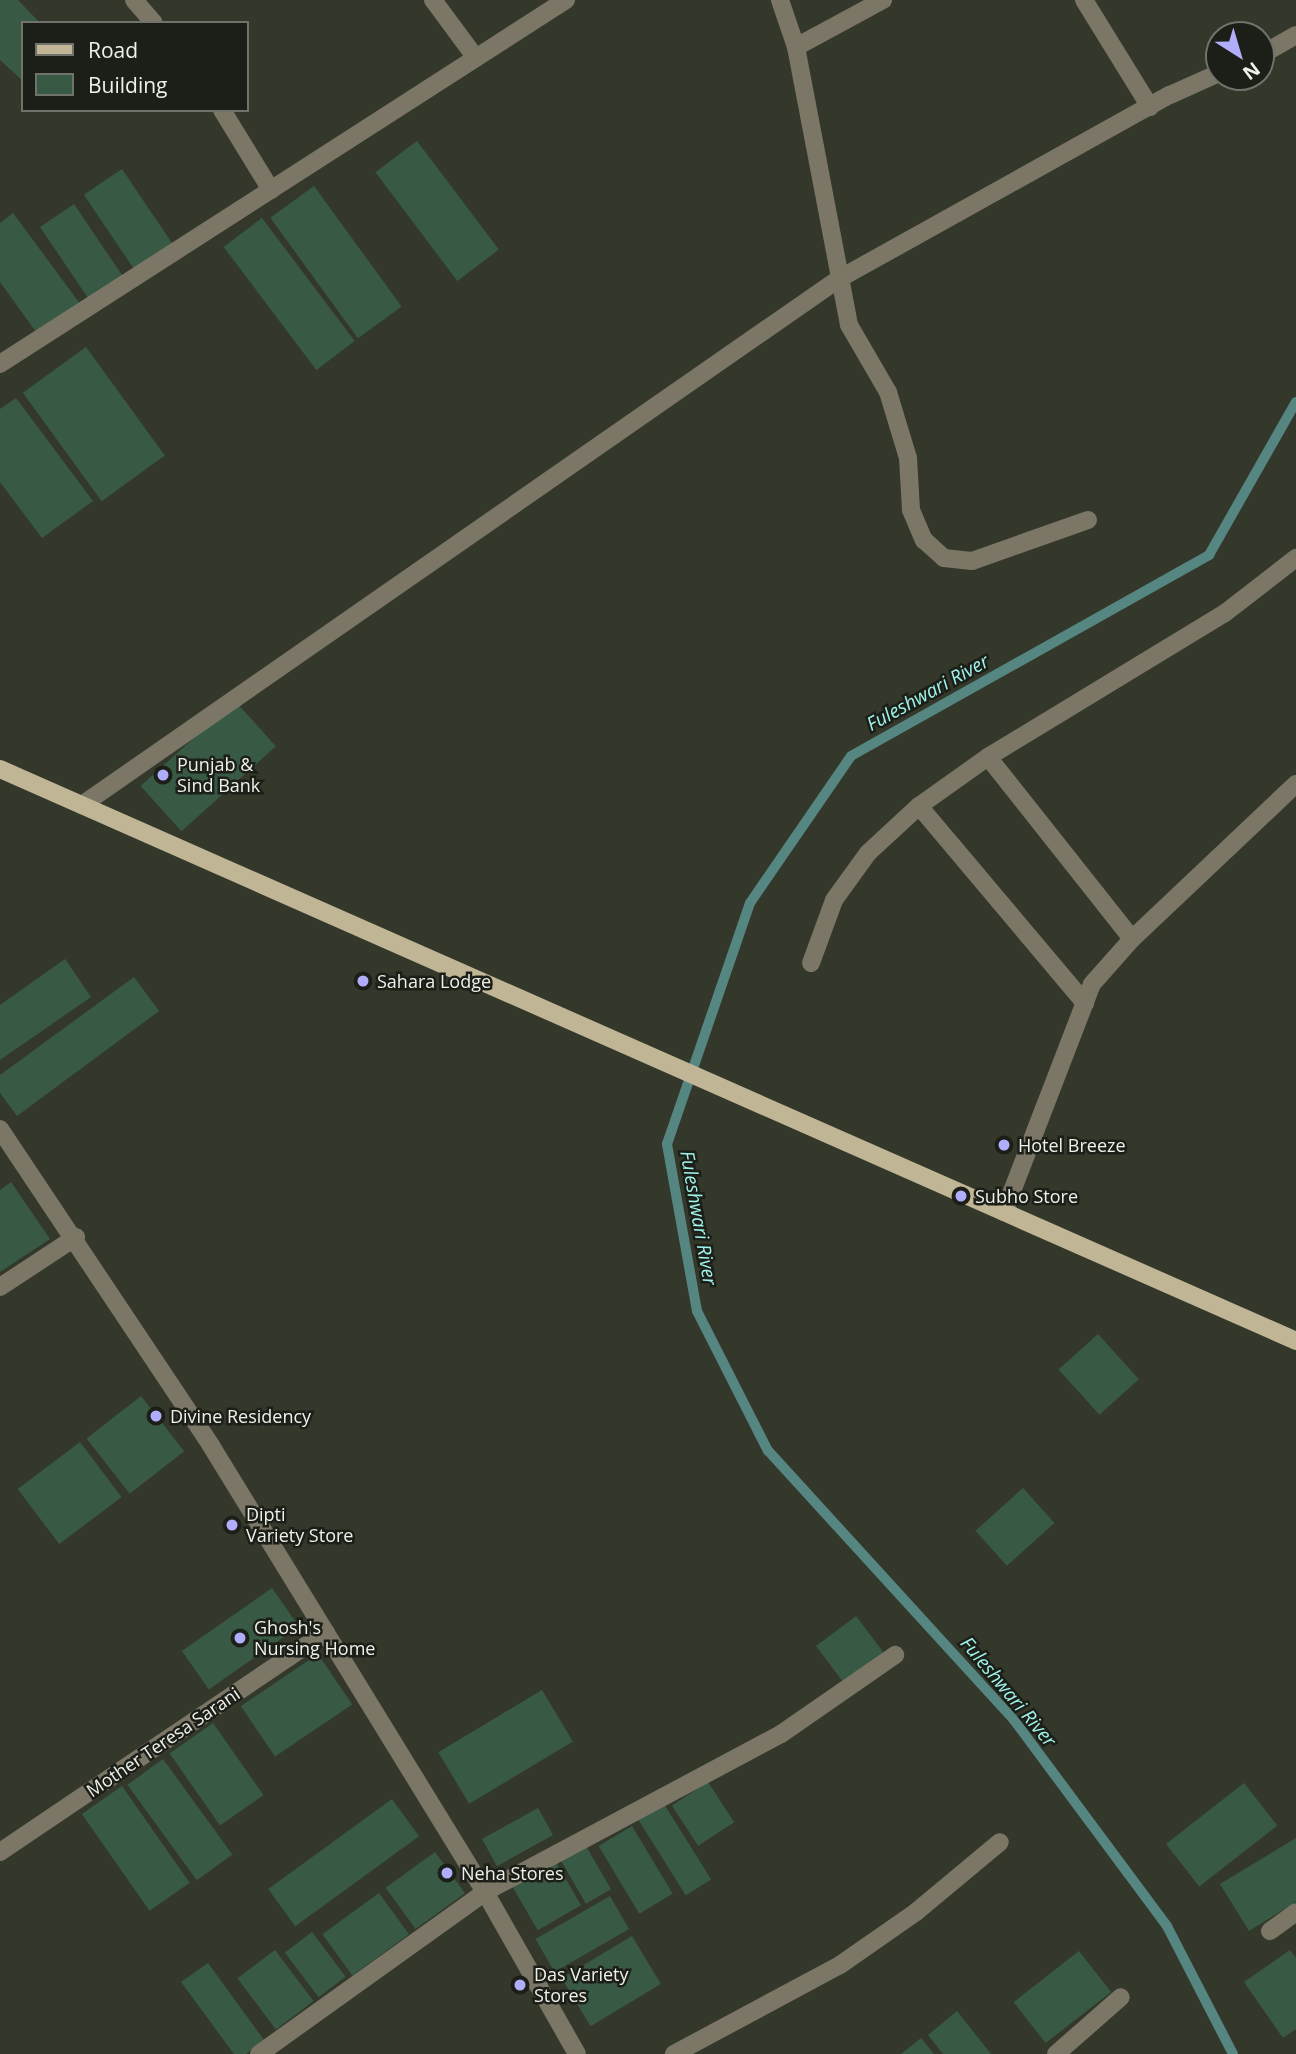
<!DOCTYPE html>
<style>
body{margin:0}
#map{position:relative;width:1296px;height:2054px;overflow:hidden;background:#33382b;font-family:"Open Sans",sans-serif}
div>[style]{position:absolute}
.stream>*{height:10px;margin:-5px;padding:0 5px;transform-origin:5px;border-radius:5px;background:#568681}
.building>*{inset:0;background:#385a44;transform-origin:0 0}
.minor>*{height:18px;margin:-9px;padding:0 9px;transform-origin:9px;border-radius:9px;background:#7b7666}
.major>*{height:18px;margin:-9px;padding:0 9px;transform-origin:9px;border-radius:9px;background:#c0b595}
.dots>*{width:19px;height:19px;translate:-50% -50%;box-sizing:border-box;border:4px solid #1c1e18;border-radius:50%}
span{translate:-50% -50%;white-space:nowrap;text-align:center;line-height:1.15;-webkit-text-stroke:5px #1c1e18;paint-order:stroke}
.poi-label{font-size:18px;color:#eef1e9}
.left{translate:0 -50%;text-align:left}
.street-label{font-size:18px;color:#eef1e9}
.water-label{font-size:19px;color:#a0f4eb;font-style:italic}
.legend{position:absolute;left:21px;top:21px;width:228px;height:91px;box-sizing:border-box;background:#1c1e18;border:2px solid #70726c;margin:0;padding:9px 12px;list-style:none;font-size:21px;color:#eef1e9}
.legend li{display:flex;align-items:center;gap:14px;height:35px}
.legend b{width:35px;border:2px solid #70726c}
.north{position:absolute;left:1205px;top:21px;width:70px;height:70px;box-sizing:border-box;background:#1c1e18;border:2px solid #70726c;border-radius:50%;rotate:143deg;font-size:19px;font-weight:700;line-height:28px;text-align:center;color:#eef1e9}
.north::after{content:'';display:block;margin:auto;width:24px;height:32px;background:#b0aefa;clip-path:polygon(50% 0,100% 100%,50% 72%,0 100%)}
</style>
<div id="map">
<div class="stream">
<div style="left:1233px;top:2054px;width:144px;rotate:-117.3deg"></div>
<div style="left:1167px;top:1926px;width:257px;rotate:-126.6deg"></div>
<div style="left:1014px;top:1720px;width:365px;rotate:-132.4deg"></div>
<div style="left:768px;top:1451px;width:157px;rotate:-116.9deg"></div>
<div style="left:697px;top:1311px;width:170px;rotate:-100.2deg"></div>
<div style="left:667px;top:1144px;width:255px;rotate:-71deg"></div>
<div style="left:750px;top:903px;width:178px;rotate:-55.5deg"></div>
<div style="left:851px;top:756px;width:411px;rotate:-29.3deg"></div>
<div style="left:1209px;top:555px;width:176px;rotate:-60.4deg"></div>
</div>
<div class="building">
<div style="clip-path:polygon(0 0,18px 0,40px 23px,23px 23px,23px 81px,0 60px)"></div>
<div style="left:417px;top:141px;width:136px;height:52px;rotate:53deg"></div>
<div style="left:122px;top:169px;width:95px;height:46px;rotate:56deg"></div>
<div style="left:314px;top:186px;width:149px;height:54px;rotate:54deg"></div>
<div style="left:74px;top:204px;width:89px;height:41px;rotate:56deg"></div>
<div style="clip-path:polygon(13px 213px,81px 305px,39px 336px,0 282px,0 223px)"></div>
<div style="left:262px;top:218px;width:154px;height:48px;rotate:53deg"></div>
<div style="left:86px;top:347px;width:134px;height:78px;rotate:54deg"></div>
<div style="clip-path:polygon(16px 398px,93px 501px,42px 538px,0 482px,0 409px)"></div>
<div style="left:235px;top:701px;width:61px;height:127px;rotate:48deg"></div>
<div style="clip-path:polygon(65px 959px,91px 997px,0 1060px,0 1005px)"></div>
<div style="clip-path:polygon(134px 977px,159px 1011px,17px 1116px,0 1093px,0 1075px)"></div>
<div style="clip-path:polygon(11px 1182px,50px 1239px,0 1272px,0 1190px)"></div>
<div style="left:1098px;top:1334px;width:61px;height:53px;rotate:48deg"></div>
<div style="left:141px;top:1396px;width:70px;height:69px;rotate:52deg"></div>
<div style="left:80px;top:1442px;width:69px;height:78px;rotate:53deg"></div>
<div style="left:1023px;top:1488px;width:47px;height:64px;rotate:48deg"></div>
<div style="left:272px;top:1588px;width:47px;height:110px;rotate:55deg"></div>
<div style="left:856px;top:1616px;width:50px;height:50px;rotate:53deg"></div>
<div style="left:318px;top:1654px;width:61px;height:93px;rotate:56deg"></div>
<div style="left:542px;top:1690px;width:60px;height:121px;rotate:59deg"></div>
<div style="left:213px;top:1723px;width:88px;height:53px;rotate:55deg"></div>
<div style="left:163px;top:1759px;width:118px;height:44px;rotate:54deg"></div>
<div style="left:708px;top:1782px;width:48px;height:43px;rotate:57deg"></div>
<div style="left:1244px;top:1783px;width:54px;height:99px;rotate:52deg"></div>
<div style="left:122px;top:1786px;width:118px;height:49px;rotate:55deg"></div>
<div style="left:392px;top:1799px;width:46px;height:153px;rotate:54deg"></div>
<div style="left:664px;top:1804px;width:89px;height:30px;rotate:58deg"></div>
<div style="left:538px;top:1808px;width:31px;height:64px;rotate:61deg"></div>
<div style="left:632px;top:1826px;width:79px;height:39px;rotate:59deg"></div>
<div style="clip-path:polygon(1296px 1838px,1296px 1902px,1249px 1931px,1220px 1884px)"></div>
<div style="left:586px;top:1846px;width:50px;height:29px;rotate:60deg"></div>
<div style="left:435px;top:1852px;width:51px;height:61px;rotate:54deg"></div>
<div style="left:556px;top:1862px;width:50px;height:50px;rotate:60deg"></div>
<div style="left:379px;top:1893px;width:51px;height:70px;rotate:54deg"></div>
<div style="left:610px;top:1896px;width:38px;height:86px;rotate:60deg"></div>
<div style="left:312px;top:1932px;width:56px;height:34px;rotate:53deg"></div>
<div style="left:632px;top:1936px;width:56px;height:82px;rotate:59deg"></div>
<div style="left:275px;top:1950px;width:64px;height:47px;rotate:53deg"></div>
<div style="clip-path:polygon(1290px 1950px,1296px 1958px,1296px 2029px,1283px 2038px,1244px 1982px)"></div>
<div style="left:1079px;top:1951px;width:52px;height:83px;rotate:52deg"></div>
<div style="clip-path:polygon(208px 1963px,264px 2040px,246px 2054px,234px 2054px,181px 1982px)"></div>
<div style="clip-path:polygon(957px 2011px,991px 2054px,943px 2054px,928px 2035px)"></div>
<div style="clip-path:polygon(921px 2038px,934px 2054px,901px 2054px)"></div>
</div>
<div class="minor">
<div style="left:134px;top:0;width:30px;rotate:49deg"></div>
<div style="left:433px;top:0;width:72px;rotate:53.4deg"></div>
<div style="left:780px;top:0;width:50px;rotate:71.2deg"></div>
<div style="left:796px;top:47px;width:283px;rotate:79.2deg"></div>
<div style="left:849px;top:325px;width:78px;rotate:59.8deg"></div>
<div style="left:888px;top:392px;width:69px;rotate:73.1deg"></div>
<div style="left:908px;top:458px;width:52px;rotate:86.7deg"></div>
<div style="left:911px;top:510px;width:33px;rotate:67deg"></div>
<div style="left:924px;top:540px;width:27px;rotate:42deg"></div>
<div style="left:944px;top:558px;width:28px;rotate:6deg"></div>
<div style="left:972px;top:561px;width:123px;rotate:-19.5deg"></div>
<div style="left:1084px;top:0;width:126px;rotate:58.3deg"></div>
<div style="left:796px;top:47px;width:99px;rotate:-28.4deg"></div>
<div style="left:1261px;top:55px;width:40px;rotate:-29.7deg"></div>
<div style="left:222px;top:110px;width:94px;rotate:58.5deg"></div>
<div style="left:0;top:364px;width:673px;rotate:-32.75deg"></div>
<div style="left:988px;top:757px;width:232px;rotate:51.6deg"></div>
<div style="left:82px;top:805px;width:920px;rotate:-34.81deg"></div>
<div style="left:837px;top:280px;width:381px;rotate:-29.1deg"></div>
<div style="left:1170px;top:95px;width:54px;rotate:-24.2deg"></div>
<div style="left:919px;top:806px;width:258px;rotate:49.9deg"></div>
<div style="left:811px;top:963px;width:67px;rotate:-69.9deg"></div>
<div style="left:834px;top:900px;width:58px;rotate:-54.1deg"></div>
<div style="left:868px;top:853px;width:69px;rotate:-42.7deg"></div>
<div style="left:919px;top:806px;width:85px;rotate:-35.4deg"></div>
<div style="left:988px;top:757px;width:277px;rotate:-31.3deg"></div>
<div style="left:1225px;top:613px;width:90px;rotate:-37.8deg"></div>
<div style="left:0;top:1129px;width:379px;rotate:56.3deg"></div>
<div style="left:210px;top:1444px;width:526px;rotate:58.46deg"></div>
<div style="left:485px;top:1892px;width:186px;rotate:60.4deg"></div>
<div style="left:1004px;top:1212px;width:244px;rotate:-68.9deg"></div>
<div style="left:1092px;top:984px;width:60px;rotate:-48.4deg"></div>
<div style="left:1132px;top:939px;width:226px;rotate:-43.4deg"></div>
<div style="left:0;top:1287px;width:91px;rotate:-33.3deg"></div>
<div style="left:0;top:1852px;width:393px;rotate:-34deg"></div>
<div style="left:1270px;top:1931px;width:32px;rotate:-36deg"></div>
<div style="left:259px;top:2054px;width:278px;rotate:-35.6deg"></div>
<div style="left:485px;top:1892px;width:336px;rotate:-28.1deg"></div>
<div style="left:781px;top:1734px;width:139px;rotate:-34.7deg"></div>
<div style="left:674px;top:2054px;width:188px;rotate:-28.2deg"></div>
<div style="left:840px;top:1965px;width:93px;rotate:-34.9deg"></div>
<div style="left:916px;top:1912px;width:109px;rotate:-39.8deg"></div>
<div style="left:1056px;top:2054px;width:86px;rotate:-41.2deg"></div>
</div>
<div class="major">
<div style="left:0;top:769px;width:1417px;rotate:23.81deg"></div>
</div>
<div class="dots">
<div style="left:163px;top:775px;background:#b0aefa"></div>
<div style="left:363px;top:981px;background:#b0aefa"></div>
<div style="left:1004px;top:1145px;background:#b0aefa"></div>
<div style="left:961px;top:1196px;background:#b0aefa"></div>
<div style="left:156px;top:1416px;background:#b0aefa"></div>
<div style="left:232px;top:1525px;background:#b0aefa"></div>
<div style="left:240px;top:1638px;background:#b0aefa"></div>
<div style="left:447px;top:1873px;background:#b0aefa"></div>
<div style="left:520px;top:1985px;background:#b0aefa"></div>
</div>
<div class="poi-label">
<span class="left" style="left:177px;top:775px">Punjab &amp;<br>Sind Bank</span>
<span class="left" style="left:377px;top:981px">Sahara Lodge</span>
<span class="left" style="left:1018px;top:1145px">Hotel Breeze</span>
<span class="left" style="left:975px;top:1196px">Subho Store</span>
<span class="left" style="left:170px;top:1416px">Divine Residency</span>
<span class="left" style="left:246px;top:1525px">Dipti<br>Variety Store</span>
<span class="left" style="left:254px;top:1638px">Ghosh's<br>Nursing Home</span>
<span class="left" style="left:461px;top:1873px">Neha Stores</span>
<span class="left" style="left:534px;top:1985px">Das Variety<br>Stores</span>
</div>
<div class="street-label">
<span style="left:163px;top:1742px;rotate:-34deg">Mother Teresa Sarani</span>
</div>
<div class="water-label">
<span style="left:928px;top:693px;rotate:-29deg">Fuleshwari River</span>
<span style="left:698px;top:1218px;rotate:80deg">Fuleshwari River</span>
<span style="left:1008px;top:1692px;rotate:50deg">Fuleshwari River</span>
</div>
<ul class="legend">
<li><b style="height:9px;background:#c0b595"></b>Road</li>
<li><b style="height:19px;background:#385a44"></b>Building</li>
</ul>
<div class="north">N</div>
</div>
